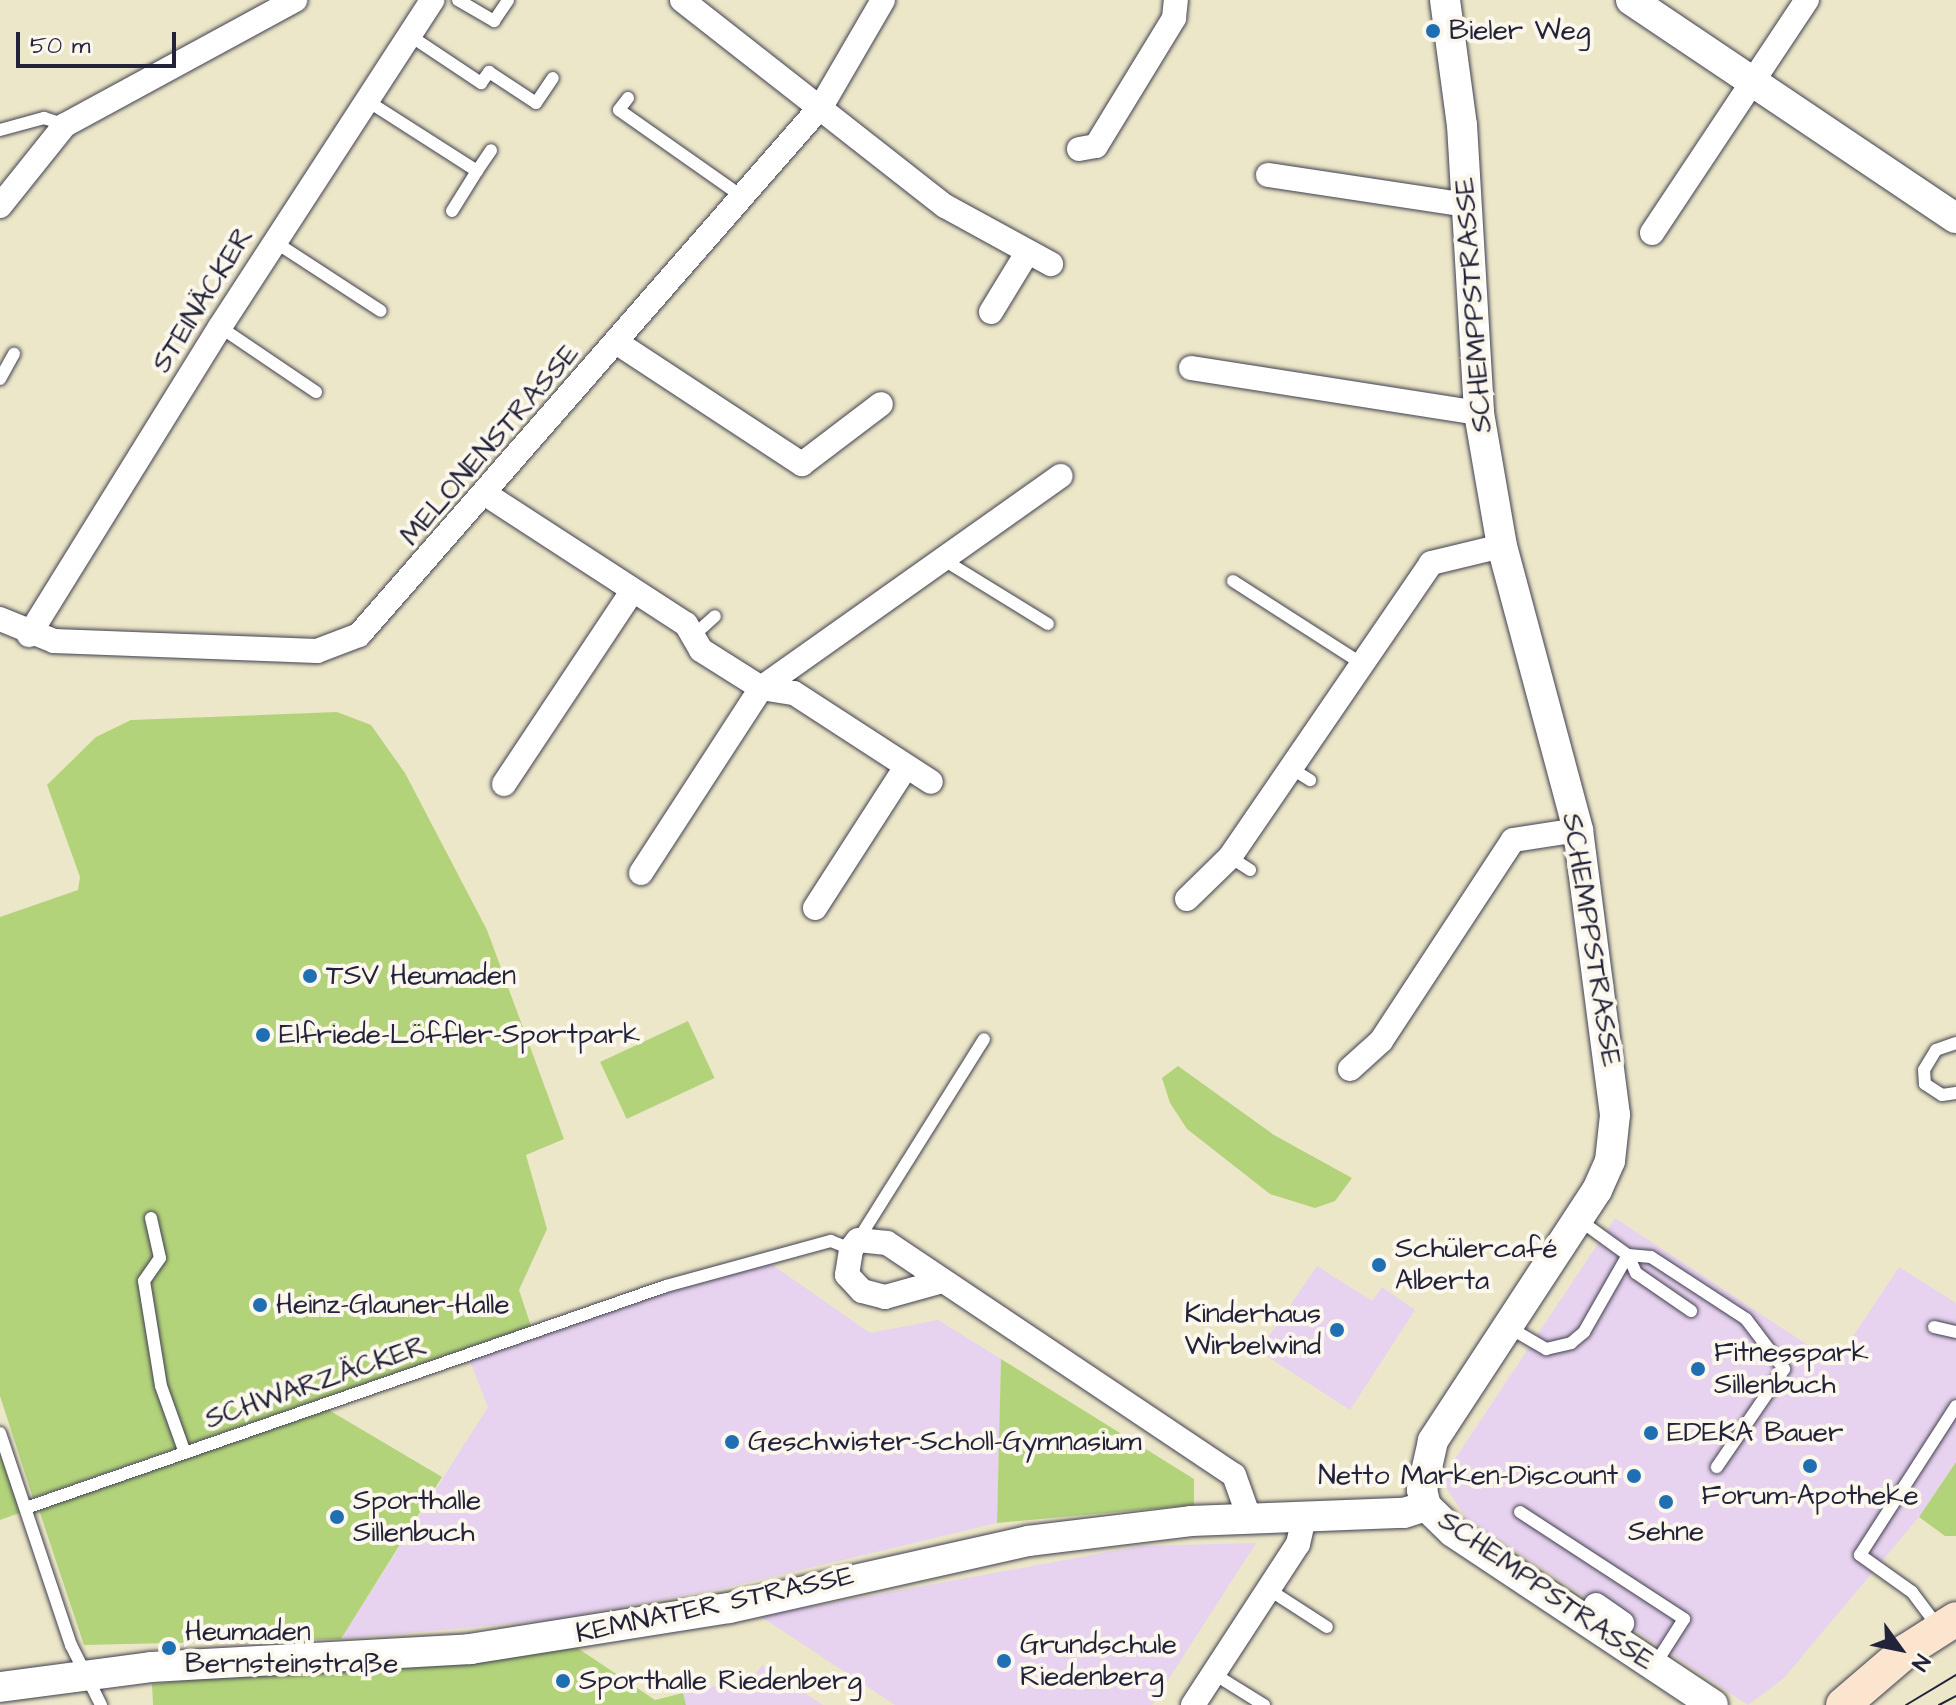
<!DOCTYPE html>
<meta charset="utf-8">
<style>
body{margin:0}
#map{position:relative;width:1956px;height:1705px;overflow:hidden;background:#ede7c9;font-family:"Architects Daughter",sans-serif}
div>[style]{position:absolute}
.built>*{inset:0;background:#e7d2ef}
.green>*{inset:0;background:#b3d37b;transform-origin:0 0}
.roads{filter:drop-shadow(0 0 2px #404050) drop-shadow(0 0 2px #404050)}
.service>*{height:12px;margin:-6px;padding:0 6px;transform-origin:6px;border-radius:6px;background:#fff}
.minor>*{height:24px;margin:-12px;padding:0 12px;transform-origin:12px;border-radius:12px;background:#fff}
.tertiary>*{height:30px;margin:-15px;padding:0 15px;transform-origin:15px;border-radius:15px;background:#fff}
.secondary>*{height:34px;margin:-17px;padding:0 17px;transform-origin:17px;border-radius:17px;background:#fce5cf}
.tram>*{height:2px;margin:-1px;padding:0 1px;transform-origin:1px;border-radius:1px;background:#22223b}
.dots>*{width:22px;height:22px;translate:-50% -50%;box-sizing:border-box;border:4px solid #fbf7ec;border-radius:50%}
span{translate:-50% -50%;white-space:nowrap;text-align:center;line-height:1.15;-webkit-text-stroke:8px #fbf7ec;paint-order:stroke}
.poi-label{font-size:28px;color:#22223b}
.left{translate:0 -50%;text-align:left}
.right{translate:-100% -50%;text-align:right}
.street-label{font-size:28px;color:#22223b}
.north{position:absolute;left:1860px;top:1609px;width:80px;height:80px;-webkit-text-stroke:6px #fbf7ec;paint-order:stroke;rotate:123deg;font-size:22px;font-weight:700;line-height:32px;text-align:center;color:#22223b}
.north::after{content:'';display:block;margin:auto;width:28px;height:36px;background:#22223b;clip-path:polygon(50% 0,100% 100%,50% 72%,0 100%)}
.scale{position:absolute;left:16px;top:32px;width:160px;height:36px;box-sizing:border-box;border:4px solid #22223b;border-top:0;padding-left:10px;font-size:24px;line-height:28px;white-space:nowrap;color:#22223b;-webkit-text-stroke:6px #fbf7ec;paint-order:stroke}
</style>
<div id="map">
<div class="built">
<div style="clip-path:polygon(1615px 1218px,1835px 1363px,1899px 1267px,1956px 1303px,1956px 1462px,1919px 1517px,1784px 1678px,1748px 1705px,1466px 1518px,1441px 1480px)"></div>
<div style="clip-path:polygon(764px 1259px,870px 1333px,938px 1320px,1001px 1359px,997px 1523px,721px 1589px,550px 1620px,341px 1639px,488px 1407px,468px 1356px)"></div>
<div style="clip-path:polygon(1317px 1266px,1372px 1301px,1382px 1287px,1415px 1310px,1350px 1410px,1259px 1351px)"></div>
<div style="clip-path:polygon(1256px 1543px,1152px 1705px,895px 1705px,760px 1616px,1141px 1546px)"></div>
<div style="clip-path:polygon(762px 1665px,823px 1705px,686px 1705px,683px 1693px,753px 1678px)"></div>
</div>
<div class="green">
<div style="clip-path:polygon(337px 712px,371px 725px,405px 773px,487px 930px,564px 1139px,526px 1155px,547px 1229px,519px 1290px,531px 1326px,33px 1498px,0 1396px,0 917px,78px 890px,80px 877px,47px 785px,96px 737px,131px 720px)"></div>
<div style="left:688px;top:1021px;width:63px;height:97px;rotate:65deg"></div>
<div style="clip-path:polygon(1178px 1066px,1274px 1135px,1352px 1178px,1335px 1201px,1315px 1208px,1270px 1194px,1187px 1129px,1170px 1103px,1162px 1078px)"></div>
<div style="clip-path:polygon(1001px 1359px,1194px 1479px,1194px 1505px,997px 1523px)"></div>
<div style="clip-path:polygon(322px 1406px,442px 1477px,341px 1639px,84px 1645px,37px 1504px)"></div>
<div style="clip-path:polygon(0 1447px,22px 1512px,0 1520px)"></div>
<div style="clip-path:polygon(1956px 1462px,1956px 1536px,1945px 1536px,1919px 1517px)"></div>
<div style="clip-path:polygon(567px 1641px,655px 1700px,683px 1693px,686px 1705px,153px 1705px,152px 1684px)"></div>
</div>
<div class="roads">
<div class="service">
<div style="left:458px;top:0;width:42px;rotate:30.3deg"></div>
<div style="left:494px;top:21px;width:25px;rotate:-56deg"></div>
<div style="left:409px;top:35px;width:87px;rotate:33.7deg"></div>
<div style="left:481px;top:83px;width:14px;rotate:-54deg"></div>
<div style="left:489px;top:72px;width:56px;rotate:33.4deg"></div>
<div style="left:536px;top:103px;width:30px;rotate:-56deg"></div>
<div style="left:628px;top:98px;width:15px;rotate:127deg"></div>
<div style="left:619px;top:110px;width:153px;rotate:35.1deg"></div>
<div style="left:366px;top:100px;width:132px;rotate:32.6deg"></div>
<div style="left:477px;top:171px;width:25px;rotate:-56deg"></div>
<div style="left:0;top:130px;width:46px;rotate:-15.3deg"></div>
<div style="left:44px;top:118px;width:22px;rotate:18deg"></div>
<div style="left:452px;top:211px;width:47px;rotate:-58deg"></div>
<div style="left:275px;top:242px;width:126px;rotate:33.1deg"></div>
<div style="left:220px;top:327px;width:116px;rotate:34.1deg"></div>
<div style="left:0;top:379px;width:29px;rotate:-61deg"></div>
<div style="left:944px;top:560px;width:122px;rotate:31.6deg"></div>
<div style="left:1233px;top:581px;width:150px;rotate:32.7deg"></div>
<div style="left:694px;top:635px;width:28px;rotate:-42deg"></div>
<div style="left:1289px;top:767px;width:25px;rotate:32deg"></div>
<div style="left:1230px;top:857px;width:24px;rotate:33deg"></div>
<div style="left:1956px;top:1043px;width:21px;rotate:161deg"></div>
<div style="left:1936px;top:1050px;width:23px;rotate:121deg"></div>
<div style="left:1924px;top:1070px;width:14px;rotate:86deg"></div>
<div style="left:1925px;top:1084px;width:20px;rotate:33deg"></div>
<div style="left:1942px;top:1095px;width:14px;rotate:-8deg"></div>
<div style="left:151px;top:1218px;width:41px;rotate:77.3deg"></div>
<div style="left:160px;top:1258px;width:28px;rotate:125deg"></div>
<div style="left:144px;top:1281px;width:106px;rotate:80.8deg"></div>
<div style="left:161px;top:1386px;width:71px;rotate:70.3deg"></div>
<div style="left:1578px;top:1219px;width:62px;rotate:35.8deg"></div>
<div style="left:1628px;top:1255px;width:20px;rotate:66deg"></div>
<div style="left:1636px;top:1273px;width:67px;rotate:34.6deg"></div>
<div style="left:858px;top:1240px;width:237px;rotate:-57.9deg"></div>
<div style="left:1934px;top:1327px;width:23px;rotate:13deg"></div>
<div style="left:1510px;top:1328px;width:42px;rotate:30.3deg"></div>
<div style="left:1546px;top:1349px;width:26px;rotate:-13deg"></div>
<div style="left:1571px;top:1343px;width:17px;rotate:-40deg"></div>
<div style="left:1584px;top:1332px;width:89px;rotate:-60.3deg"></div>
<div style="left:1628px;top:1255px;width:23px;rotate:5deg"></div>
<div style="left:1651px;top:1257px;width:113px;rotate:33.1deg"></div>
<div style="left:1746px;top:1319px;width:63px;rotate:52.8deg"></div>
<div style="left:1784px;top:1369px;width:119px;rotate:124.4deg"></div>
<div style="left:0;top:1433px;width:224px;rotate:71.5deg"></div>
<div style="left:71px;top:1645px;width:67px;rotate:63.4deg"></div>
<div style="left:26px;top:1508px;width:677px;rotate:-19.13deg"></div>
<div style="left:666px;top:1286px;width:171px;rotate:-15.3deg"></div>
<div style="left:831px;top:1241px;width:22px;rotate:22deg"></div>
<div style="left:1520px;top:1512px;width:196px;rotate:33.1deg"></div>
<div style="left:1684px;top:1619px;width:56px;rotate:122.6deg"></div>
<div style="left:1268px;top:1589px;width:70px;rotate:32.8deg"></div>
<div style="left:1939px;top:1628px;width:45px;rotate:-126.9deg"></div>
<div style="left:1912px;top:1592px;width:64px;rotate:-144.6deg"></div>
<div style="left:1860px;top:1555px;width:177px;rotate:-57.2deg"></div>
<div style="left:1214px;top:1674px;width:59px;rotate:31.8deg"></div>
</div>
<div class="minor">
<div style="left:682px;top:0;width:334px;rotate:38.1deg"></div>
<div style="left:945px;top:206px;width:121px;rotate:28.7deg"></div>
<div style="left:1079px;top:149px;width:17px;rotate:-10deg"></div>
<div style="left:1096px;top:146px;width:150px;rotate:-58.6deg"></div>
<div style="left:1174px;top:18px;width:18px;rotate:-84deg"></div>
<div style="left:1268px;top:175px;width:200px;rotate:8.6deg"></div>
<div style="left:0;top:206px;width:104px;rotate:-51.3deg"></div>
<div style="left:65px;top:125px;width:262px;rotate:-28.5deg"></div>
<div style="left:1652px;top:233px;width:280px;rotate:-56.4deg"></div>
<div style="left:991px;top:312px;width:69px;rotate:-58.6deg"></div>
<div style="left:619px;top:344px;width:219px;rotate:33.3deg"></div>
<div style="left:802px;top:464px;width:99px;rotate:-37.2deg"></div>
<div style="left:1191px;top:368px;width:291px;rotate:8.9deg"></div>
<div style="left:487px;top:495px;width:237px;rotate:33deg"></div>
<div style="left:686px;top:624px;width:30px;rotate:60deg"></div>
<div style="left:701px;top:650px;width:71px;rotate:32.3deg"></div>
<div style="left:761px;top:688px;width:33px;rotate:9deg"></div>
<div style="left:794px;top:693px;width:163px;rotate:33deg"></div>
<div style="left:0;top:619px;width:58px;rotate:22.2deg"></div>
<div style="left:54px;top:641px;width:263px;rotate:2.2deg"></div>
<div style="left:317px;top:651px;width:45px;rotate:-20.9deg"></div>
<div style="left:359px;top:635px;width:704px;rotate:-48.86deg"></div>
<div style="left:822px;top:105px;width:121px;rotate:-59.8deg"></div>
<div style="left:29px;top:635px;width:362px;rotate:-58.2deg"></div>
<div style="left:220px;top:327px;width:390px;rotate:-57deg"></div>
<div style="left:504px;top:784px;width:232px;rotate:-56.4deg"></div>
<div style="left:641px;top:873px;width:221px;rotate:-57deg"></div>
<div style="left:761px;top:688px;width:367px;rotate:-35.3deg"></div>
<div style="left:1187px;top:899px;width:60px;rotate:-44.3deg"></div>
<div style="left:1230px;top:857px;width:356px;rotate:-55.6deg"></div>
<div style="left:1431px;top:563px;width:73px;rotate:-13.5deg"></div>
<div style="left:815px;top:908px;width:168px;rotate:-57.2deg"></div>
<div style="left:1350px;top:1069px;width:42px;rotate:-42.1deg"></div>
<div style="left:1381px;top:1041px;width:240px;rotate:-56.7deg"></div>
<div style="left:1513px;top:840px;width:66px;rotate:-8.7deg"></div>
<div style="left:939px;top:1282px;width:56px;rotate:164.5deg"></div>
<div style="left:885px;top:1297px;width:24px;rotate:-165deg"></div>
<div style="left:862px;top:1291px;width:22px;rotate:-133deg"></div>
<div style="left:847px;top:1275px;width:26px;rotate:-81deg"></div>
<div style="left:851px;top:1249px;width:11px;rotate:-52deg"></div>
<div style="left:858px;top:1240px;width:29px;rotate:6deg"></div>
<div style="left:887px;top:1243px;width:417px;rotate:33.8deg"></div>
<div style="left:1234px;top:1475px;width:48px;rotate:70.4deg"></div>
<div style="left:1596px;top:1605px;width:32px;rotate:35deg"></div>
<div style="left:1193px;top:1705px;width:192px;rotate:-56.9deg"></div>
<div style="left:1298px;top:1544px;width:28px;rotate:-77deg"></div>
</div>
<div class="tertiary">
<div style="left:1445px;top:0;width:126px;rotate:82.3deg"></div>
<div style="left:1462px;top:125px;width:289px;rotate:86.6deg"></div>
<div style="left:1479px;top:413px;width:135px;rotate:80.2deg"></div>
<div style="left:1502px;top:546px;width:294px;rotate:75deg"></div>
<div style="left:1578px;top:830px;width:287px;rotate:82.6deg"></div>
<div style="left:1615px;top:1115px;width:46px;rotate:96.2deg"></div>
<div style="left:1610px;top:1161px;width:32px;rotate:114deg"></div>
<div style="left:1597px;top:1190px;width:300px;rotate:123.2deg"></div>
<div style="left:1433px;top:1441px;width:50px;rotate:102.7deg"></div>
<div style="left:1422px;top:1490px;width:16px;rotate:76deg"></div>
<div style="left:1426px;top:1506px;width:37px;rotate:44deg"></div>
<div style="left:1453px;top:1532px;width:312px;rotate:33.6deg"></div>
<div style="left:1631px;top:0;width:391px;rotate:33.9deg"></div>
<div style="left:0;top:1687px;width:152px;rotate:-7.5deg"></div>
<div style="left:151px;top:1667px;width:320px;rotate:-3.2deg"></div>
<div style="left:470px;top:1649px;width:262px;rotate:-9deg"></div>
<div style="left:729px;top:1608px;width:306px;rotate:-12.6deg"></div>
<div style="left:1028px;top:1541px;width:164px;rotate:-7deg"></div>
<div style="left:1191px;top:1521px;width:213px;rotate:-2.2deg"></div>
<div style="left:1404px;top:1513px;width:23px;rotate:-18deg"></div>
</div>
<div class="secondary">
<div style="left:1843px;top:1705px;width:83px;rotate:-40.6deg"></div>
<div style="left:1906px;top:1651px;width:59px;rotate:-32.6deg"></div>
</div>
</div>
<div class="tram">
<div style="left:1906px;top:1705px;width:58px;rotate:-31deg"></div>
<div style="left:1939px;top:1705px;width:19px;rotate:-28deg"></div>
</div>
<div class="dots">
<div style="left:1433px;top:31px;background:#1f6fb2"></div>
<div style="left:310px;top:976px;background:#1f6fb2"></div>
<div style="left:263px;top:1035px;background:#1f6fb2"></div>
<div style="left:1379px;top:1265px;background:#1f6fb2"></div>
<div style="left:260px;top:1305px;background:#1f6fb2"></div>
<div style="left:1337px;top:1330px;background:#1f6fb2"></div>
<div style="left:1698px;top:1369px;background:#1f6fb2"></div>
<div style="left:1651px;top:1433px;background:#1f6fb2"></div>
<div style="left:732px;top:1442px;background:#1f6fb2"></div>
<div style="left:1810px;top:1466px;background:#1f6fb2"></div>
<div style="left:1634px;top:1476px;background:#1f6fb2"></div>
<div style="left:1666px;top:1502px;background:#1f6fb2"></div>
<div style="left:337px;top:1517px;background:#1f6fb2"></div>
<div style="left:169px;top:1648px;background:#1f6fb2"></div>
<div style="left:1004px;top:1661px;background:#1f6fb2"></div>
<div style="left:563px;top:1681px;background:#1f6fb2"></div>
</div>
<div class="poi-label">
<span class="left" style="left:1449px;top:31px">Bieler Weg</span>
<span class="left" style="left:326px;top:976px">TSV Heumaden</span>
<span class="left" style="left:279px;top:1035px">Elfriede-Löffler-Sportpark</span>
<span class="left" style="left:1395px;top:1265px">Schülercafé<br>Alberta</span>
<span class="left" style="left:276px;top:1305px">Heinz-Glauner-Halle</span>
<span class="right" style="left:1321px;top:1330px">Kinderhaus<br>Wirbelwind</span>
<span class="left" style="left:1714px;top:1369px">Fitnesspark<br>Sillenbuch</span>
<span class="left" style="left:1667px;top:1433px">EDEKA Bauer</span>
<span class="left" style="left:748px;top:1442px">Geschwister-Scholl-Gymnasium</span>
<span class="right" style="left:1618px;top:1476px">Netto Marken-Discount</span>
<span style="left:1810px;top:1496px">Forum-Apotheke</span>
<span class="left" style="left:353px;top:1517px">Sporthalle<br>Sillenbuch</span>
<span style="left:1666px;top:1532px">Sehne</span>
<span class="left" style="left:185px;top:1648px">Heumaden<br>Bernsteinstraße</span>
<span class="left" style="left:1020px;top:1661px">Grundschule<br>Riedenberg</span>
<span class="left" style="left:579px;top:1681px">Sporthalle Riedenberg</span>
</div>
<div class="street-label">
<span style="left:203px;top:300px;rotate:-58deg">STEINÄCKER</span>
<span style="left:1474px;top:305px;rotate:-94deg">SCHEMPPSTRASSE</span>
<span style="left:490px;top:445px;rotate:-49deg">MELONENSTRASSE</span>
<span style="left:1591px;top:940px;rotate:81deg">SCHEMPPSTRASSE</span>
<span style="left:316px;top:1383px;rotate:-19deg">SCHWARZÄCKER</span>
<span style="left:1546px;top:1591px;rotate:35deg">SCHEMPPSTRASSE</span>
<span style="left:715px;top:1605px;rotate:-12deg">KEMNATER STRASSE</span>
</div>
<div class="north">N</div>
<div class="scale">50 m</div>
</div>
